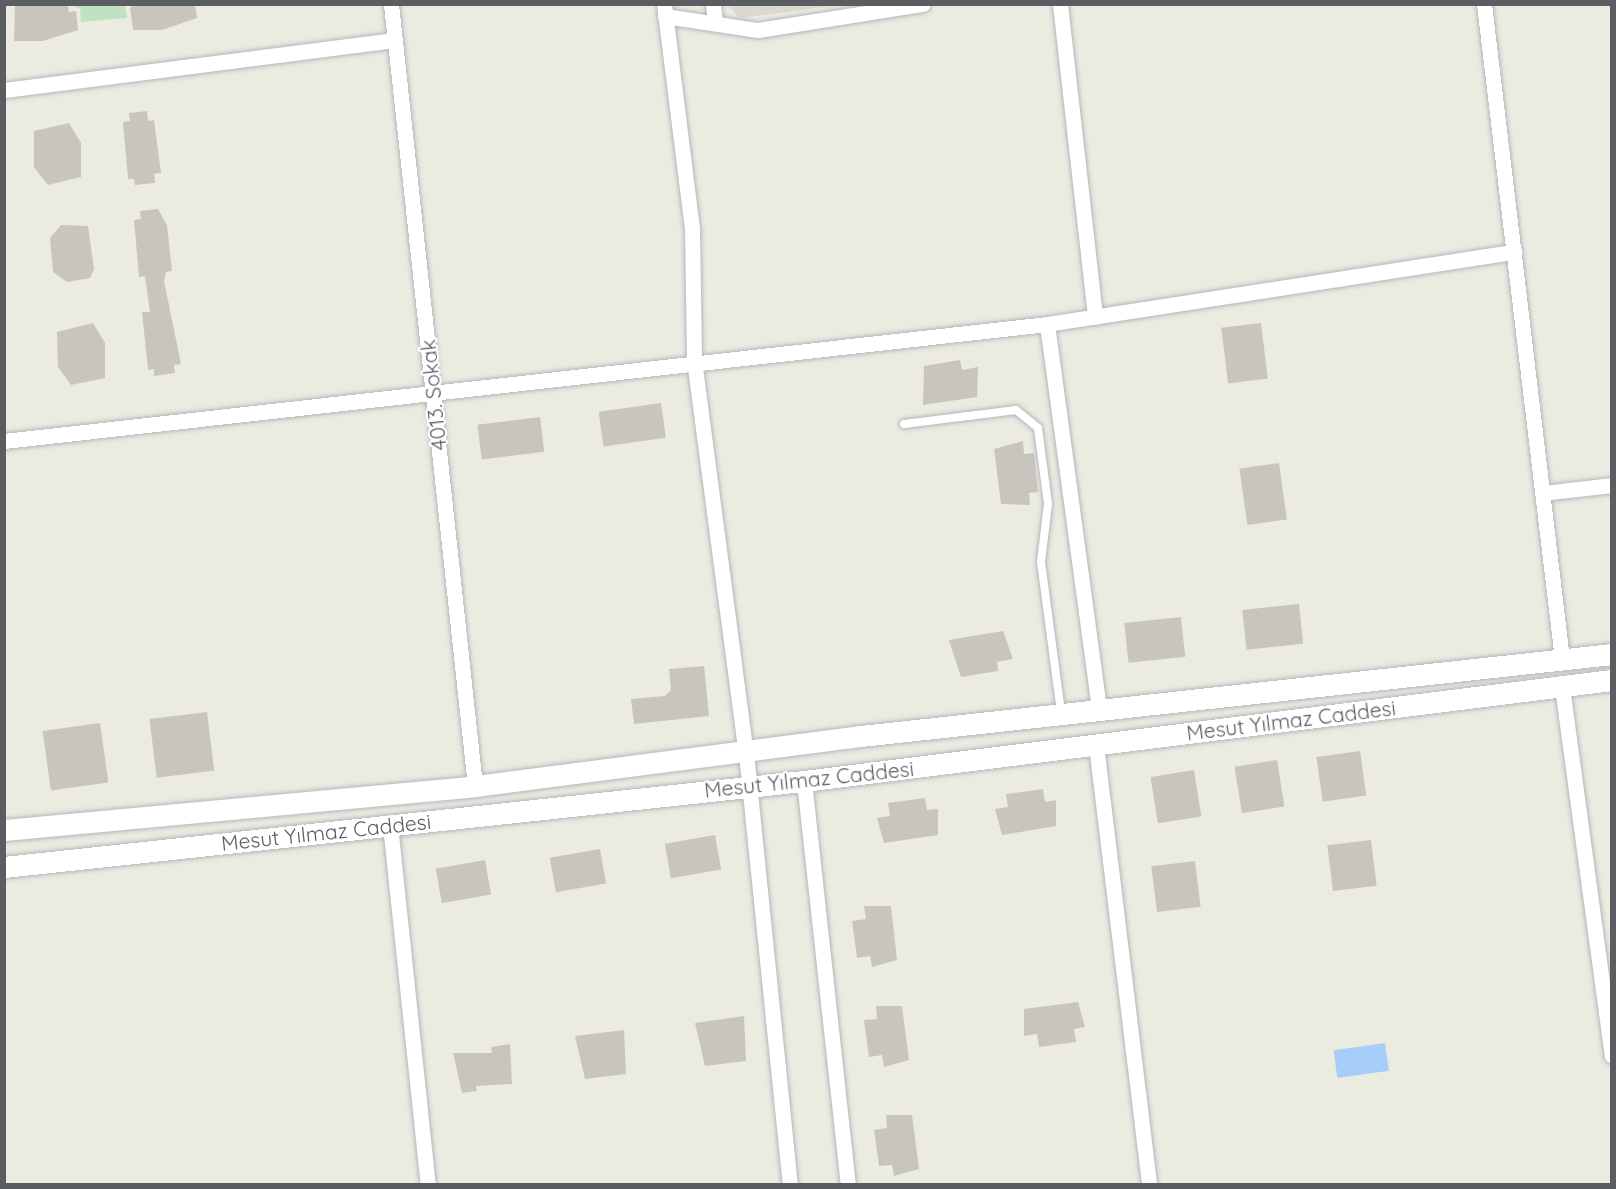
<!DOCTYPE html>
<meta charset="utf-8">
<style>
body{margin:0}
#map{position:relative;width:1616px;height:1189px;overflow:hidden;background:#ecebe2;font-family:Quicksand,sans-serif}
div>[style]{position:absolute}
.education>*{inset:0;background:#dcdad0}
.green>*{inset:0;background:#c0e2c3}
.water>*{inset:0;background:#a6cef8;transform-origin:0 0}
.building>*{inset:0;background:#c8c5bf;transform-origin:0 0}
.roads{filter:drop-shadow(0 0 2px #b5b7bb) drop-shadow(0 0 2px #b5b7bb)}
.lane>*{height:8px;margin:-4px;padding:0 4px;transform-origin:4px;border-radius:4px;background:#fff}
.street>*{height:15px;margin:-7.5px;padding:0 7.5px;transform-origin:7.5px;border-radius:7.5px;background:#fff}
.secondary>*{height:21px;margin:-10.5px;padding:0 10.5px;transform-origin:10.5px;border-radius:10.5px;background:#fff}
span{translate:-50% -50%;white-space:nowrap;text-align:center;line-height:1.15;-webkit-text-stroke:4.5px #fff;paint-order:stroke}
.street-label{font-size:21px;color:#5a5d62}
.frame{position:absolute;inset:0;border:6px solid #5a5d62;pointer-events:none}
</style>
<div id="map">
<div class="education">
<div style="clip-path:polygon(726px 4px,840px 4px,840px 5px,740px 18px)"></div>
</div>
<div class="green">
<div style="clip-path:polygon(72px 5px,125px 5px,127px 18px,81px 22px,80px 9px)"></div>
</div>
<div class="water">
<div style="left:1385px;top:1043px;width:28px;height:52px;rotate:82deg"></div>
</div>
<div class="building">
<div style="clip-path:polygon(15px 4px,68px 4px,69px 12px,76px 11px,78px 30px,43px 41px,14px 41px)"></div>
<div style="clip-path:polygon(135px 4px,195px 4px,197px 18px,162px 30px,133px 30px,130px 8px)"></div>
<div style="clip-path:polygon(147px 111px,148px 121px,154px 120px,161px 173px,154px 174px,155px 183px,135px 185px,134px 179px,128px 179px,123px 122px,130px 121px,129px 113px)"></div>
<div style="clip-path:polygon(69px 123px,81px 143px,81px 177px,48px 185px,34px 167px,34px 131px)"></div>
<div style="clip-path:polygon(158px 209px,167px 225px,172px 271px,166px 272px,164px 281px,181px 364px,174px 365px,175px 373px,154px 376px,154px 369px,148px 370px,142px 312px,150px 312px,145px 276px,139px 277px,134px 220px,141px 219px,140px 211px)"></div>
<div style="clip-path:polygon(61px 225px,88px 226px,94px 269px,90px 278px,67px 282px,53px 272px,50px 238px)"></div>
<div style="clip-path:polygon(93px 323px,105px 343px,105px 378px,71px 385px,58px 367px,57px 332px)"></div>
<div style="left:1261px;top:323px;width:56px;height:40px;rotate:83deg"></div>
<div style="clip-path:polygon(960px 360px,962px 370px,978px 367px,977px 397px,923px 405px,924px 366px)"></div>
<div style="left:661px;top:403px;width:35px;height:63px;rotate:82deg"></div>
<div style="left:540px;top:417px;width:35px;height:63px;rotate:83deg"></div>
<div style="clip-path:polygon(1023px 441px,1024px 454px,1034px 453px,1038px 492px,1029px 493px,1030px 505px,1001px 504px,994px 449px)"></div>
<div style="left:1279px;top:463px;width:57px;height:40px;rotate:82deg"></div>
<div style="left:1299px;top:604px;width:40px;height:57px;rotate:84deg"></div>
<div style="left:1181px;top:617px;width:40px;height:57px;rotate:84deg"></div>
<div style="clip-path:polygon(1003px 631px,1013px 659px,997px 662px,998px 671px,961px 677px,949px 640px)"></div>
<div style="clip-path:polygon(704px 666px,709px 716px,634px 724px,631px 699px,665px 696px,671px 690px,669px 669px)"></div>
<div style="left:207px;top:712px;width:59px;height:58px;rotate:83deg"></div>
<div style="left:100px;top:723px;width:60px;height:58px;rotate:82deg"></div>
<div style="left:1360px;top:751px;width:45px;height:44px;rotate:82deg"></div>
<div style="left:1277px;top:760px;width:47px;height:43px;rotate:81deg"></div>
<div style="left:1194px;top:770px;width:47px;height:44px;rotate:81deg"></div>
<div style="clip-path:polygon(1043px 789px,1045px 802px,1056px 800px,1056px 826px,1002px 835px,995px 809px,1008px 807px,1006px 794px)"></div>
<div style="clip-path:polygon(925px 798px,927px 810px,938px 809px,938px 835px,884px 843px,877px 818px,890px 816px,888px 803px)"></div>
<div style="left:715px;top:835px;width:35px;height:51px;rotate:80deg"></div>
<div style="left:1371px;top:840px;width:46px;height:44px;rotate:83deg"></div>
<div style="left:600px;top:849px;width:35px;height:51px;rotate:80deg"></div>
<div style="left:485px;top:860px;width:35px;height:50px;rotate:80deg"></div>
<div style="left:1195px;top:861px;width:46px;height:44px;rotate:83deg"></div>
<div style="clip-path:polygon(864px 906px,891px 906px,897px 960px,872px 967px,870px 956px,857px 958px,852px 921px,866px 919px)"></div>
<div style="clip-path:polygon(1078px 1002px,1085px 1027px,1074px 1029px,1076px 1042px,1039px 1047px,1037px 1034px,1024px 1036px,1024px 1009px)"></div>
<div style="clip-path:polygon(876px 1006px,902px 1006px,909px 1060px,884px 1067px,882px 1055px,869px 1057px,864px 1020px,877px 1019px)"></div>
<div style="clip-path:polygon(744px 1016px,746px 1061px,705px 1066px,695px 1023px)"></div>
<div style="clip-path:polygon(624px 1030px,626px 1074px,585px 1079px,575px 1036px)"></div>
<div style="clip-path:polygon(510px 1044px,512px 1084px,476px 1086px,477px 1091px,462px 1093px,453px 1053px,492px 1053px,491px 1047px)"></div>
<div style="clip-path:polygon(886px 1115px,912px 1115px,919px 1169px,894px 1176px,892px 1165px,879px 1166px,874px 1130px,887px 1128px)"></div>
</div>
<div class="roads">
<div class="lane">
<div style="left:904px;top:424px;width:113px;rotate:-7.1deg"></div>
<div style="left:1016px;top:410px;width:28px;rotate:39deg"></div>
<div style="left:1038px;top:428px;width:77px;rotate:82.5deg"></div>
<div style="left:1048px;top:504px;width:58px;rotate:96.9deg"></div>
<div style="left:1041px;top:562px;width:150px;rotate:82.4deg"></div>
</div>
<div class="street">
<div style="left:391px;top:4px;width:786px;rotate:83.87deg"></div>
<div style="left:664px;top:4px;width:227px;rotate:82.9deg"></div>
<div style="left:692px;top:229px;width:131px;rotate:89.1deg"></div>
<div style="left:694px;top:360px;width:396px;rotate:82.5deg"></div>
<div style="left:746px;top:753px;width:433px;rotate:84.2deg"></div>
<div style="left:713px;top:4px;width:19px;rotate:84deg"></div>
<div style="left:1060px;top:4px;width:315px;rotate:83.6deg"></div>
<div style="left:1484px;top:4px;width:660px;rotate:83.21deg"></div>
<div style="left:665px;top:16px;width:94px;rotate:8.6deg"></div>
<div style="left:758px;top:30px;width:167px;rotate:-9deg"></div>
<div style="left:4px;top:90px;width:392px;rotate:-7.3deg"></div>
<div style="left:1047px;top:324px;width:389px;rotate:82.3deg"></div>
<div style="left:4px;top:441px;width:1050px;rotate:-6.4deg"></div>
<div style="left:1047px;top:324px;width:473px;rotate:-8.8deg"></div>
<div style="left:1542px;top:493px;width:70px;rotate:-6.5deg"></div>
<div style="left:1562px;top:687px;width:372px;rotate:82.3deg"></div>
<div style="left:1096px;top:745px;width:442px;rotate:83.1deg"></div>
<div style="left:804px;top:781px;width:405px;rotate:83.8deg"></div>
<div style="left:390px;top:825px;width:361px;rotate:84deg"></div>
</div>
<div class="secondary">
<div style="left:4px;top:830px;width:473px;rotate:-5.3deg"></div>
<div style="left:475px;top:786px;width:389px;rotate:-7.4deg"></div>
<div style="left:861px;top:736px;width:755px;rotate:-6.23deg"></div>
<div style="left:4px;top:867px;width:805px;rotate:-6.14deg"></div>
<div style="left:804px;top:781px;width:814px;rotate:-7.13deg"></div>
</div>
</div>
<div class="street-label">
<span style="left:433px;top:395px;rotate:-96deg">4013. Sokak</span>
<span style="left:1291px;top:720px;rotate:-7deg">Mesut Yılmaz Caddesi</span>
<span style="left:809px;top:779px;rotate:-6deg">Mesut Yılmaz Caddesi</span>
<span style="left:326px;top:832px;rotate:-6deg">Mesut Yılmaz Caddesi</span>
</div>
<div class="frame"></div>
</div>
